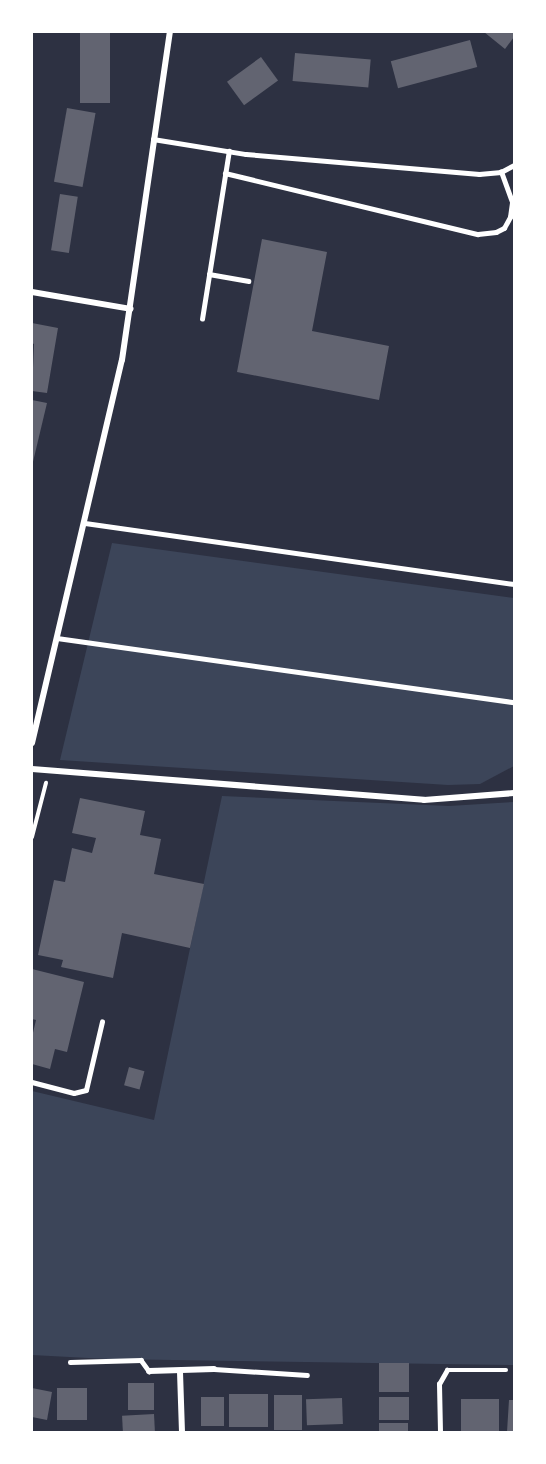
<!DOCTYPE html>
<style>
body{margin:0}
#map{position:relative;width:546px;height:1464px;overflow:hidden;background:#2d3142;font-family:Merriweather,serif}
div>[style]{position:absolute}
.green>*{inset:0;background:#3c4559}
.building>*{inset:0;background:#626471;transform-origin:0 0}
.path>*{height:4px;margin:-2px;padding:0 2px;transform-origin:2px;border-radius:2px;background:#fff}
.service>*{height:4.5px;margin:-2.25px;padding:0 2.25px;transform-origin:2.25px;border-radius:2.25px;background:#fff}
.minor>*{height:6px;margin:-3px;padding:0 3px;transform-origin:3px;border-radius:3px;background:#fff}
span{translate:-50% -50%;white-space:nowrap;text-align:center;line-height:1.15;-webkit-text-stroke:6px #fff;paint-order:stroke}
.frame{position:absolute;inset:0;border:33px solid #fff;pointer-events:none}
</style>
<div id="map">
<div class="green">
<div style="clip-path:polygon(112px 543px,514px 598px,514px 766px,480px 784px,448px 785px,60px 760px)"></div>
<div style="clip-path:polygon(222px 796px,449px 806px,514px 802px,514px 1365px,107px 1359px,32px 1355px,32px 1091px,154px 1120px)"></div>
</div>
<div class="building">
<div style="left:80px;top:32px;width:30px;height:71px"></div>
<div style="clip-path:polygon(484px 32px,514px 32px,514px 37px,505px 49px)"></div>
<div style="left:470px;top:40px;width:28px;height:82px;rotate:75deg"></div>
<div style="left:295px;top:53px;width:76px;height:28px;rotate:5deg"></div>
<div style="left:261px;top:57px;width:29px;height:42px;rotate:54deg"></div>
<div style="left:67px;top:108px;width:29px;height:75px;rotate:10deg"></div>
<div style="left:60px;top:194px;width:18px;height:57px;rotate:9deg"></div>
<div style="clip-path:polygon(262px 239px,327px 252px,312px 331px,389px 346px,379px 400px,237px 372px)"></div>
<div style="clip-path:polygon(32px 323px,58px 328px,47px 393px,32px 391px,34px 344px,32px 343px)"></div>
<div style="clip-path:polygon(32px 400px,47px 403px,32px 466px)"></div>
<div style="clip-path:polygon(80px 798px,145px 811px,140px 835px,161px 839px,154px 874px,204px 884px,190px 948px,122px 933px,113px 978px,61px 967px,63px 960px,38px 955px,54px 880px,65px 882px,72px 848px,92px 853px,96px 838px,72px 833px)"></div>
<div style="clip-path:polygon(32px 969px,84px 982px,67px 1052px,55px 1049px,50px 1069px,32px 1064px,32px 1037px,36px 1020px,32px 1019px)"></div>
<div style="left:129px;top:1067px;width:16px;height:19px;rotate:15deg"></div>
<div style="left:379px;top:1363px;width:30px;height:29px"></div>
<div style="left:128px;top:1383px;width:26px;height:27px"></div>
<div style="clip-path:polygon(32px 1388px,52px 1392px,47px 1420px,32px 1417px)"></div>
<div style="left:57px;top:1388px;width:30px;height:32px"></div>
<div style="left:229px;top:1394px;width:39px;height:33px"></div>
<div style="left:274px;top:1395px;width:28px;height:35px"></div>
<div style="left:201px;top:1397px;width:23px;height:29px"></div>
<div style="left:379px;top:1397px;width:30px;height:23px"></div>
<div style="left:342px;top:1398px;width:26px;height:36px;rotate:88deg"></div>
<div style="left:461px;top:1399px;width:38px;height:33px"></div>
<div style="clip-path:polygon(509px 1400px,514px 1400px,514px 1432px,507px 1432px)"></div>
<div style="left:154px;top:1414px;width:18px;height:32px;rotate:87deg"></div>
<div style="left:408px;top:1423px;width:9px;height:29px;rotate:90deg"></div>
</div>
<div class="path">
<div style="left:32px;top:837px;width:56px;rotate:-75.5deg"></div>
</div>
<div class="service">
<div style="left:153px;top:139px;width:94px;rotate:9.2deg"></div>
<div style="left:246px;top:154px;width:234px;rotate:4.9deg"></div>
<div style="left:479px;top:174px;width:22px;rotate:-5deg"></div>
<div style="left:501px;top:172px;width:15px;rotate:-28deg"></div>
<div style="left:225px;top:173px;width:260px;rotate:13.6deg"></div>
<div style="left:478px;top:234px;width:18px;rotate:-6deg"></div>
<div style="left:496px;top:232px;width:9px;rotate:-27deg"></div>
<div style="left:504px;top:228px;width:13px;rotate:-61deg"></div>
<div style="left:510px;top:217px;width:15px;rotate:-82deg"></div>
<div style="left:512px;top:202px;width:32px;rotate:-110deg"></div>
<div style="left:209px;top:274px;width:40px;rotate:10deg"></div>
<div style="left:202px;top:319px;width:170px;rotate:-80.9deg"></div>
<div style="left:85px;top:523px;width:433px;rotate:8.1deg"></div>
<div style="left:57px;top:638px;width:461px;rotate:8deg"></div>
<div style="left:32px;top:1082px;width:43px;rotate:14.7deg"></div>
<div style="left:74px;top:1093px;width:12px;rotate:-14deg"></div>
<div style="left:86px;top:1090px;width:70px;rotate:-76.8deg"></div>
<div style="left:70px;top:1362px;width:71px;rotate:-1.6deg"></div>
<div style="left:141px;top:1360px;width:14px;rotate:54deg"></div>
<div style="left:214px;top:1369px;width:93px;rotate:3.7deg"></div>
<div style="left:440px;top:1432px;width:48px;rotate:-91.2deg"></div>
<div style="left:439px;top:1384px;width:16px;rotate:-60deg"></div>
<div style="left:447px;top:1370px;width:59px"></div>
</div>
<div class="minor">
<div style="left:32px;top:292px;width:100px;rotate:9.7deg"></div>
<div style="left:32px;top:743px;width:393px;rotate:-76.8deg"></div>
<div style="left:122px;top:360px;width:331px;rotate:-81.7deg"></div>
<div style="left:32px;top:769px;width:393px;rotate:4.5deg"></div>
<div style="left:424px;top:800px;width:90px;rotate:-4.4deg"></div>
<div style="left:149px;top:1371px;width:65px;rotate:-1.8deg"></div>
<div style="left:180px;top:1372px;width:60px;rotate:88.1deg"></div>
</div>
<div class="frame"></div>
</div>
